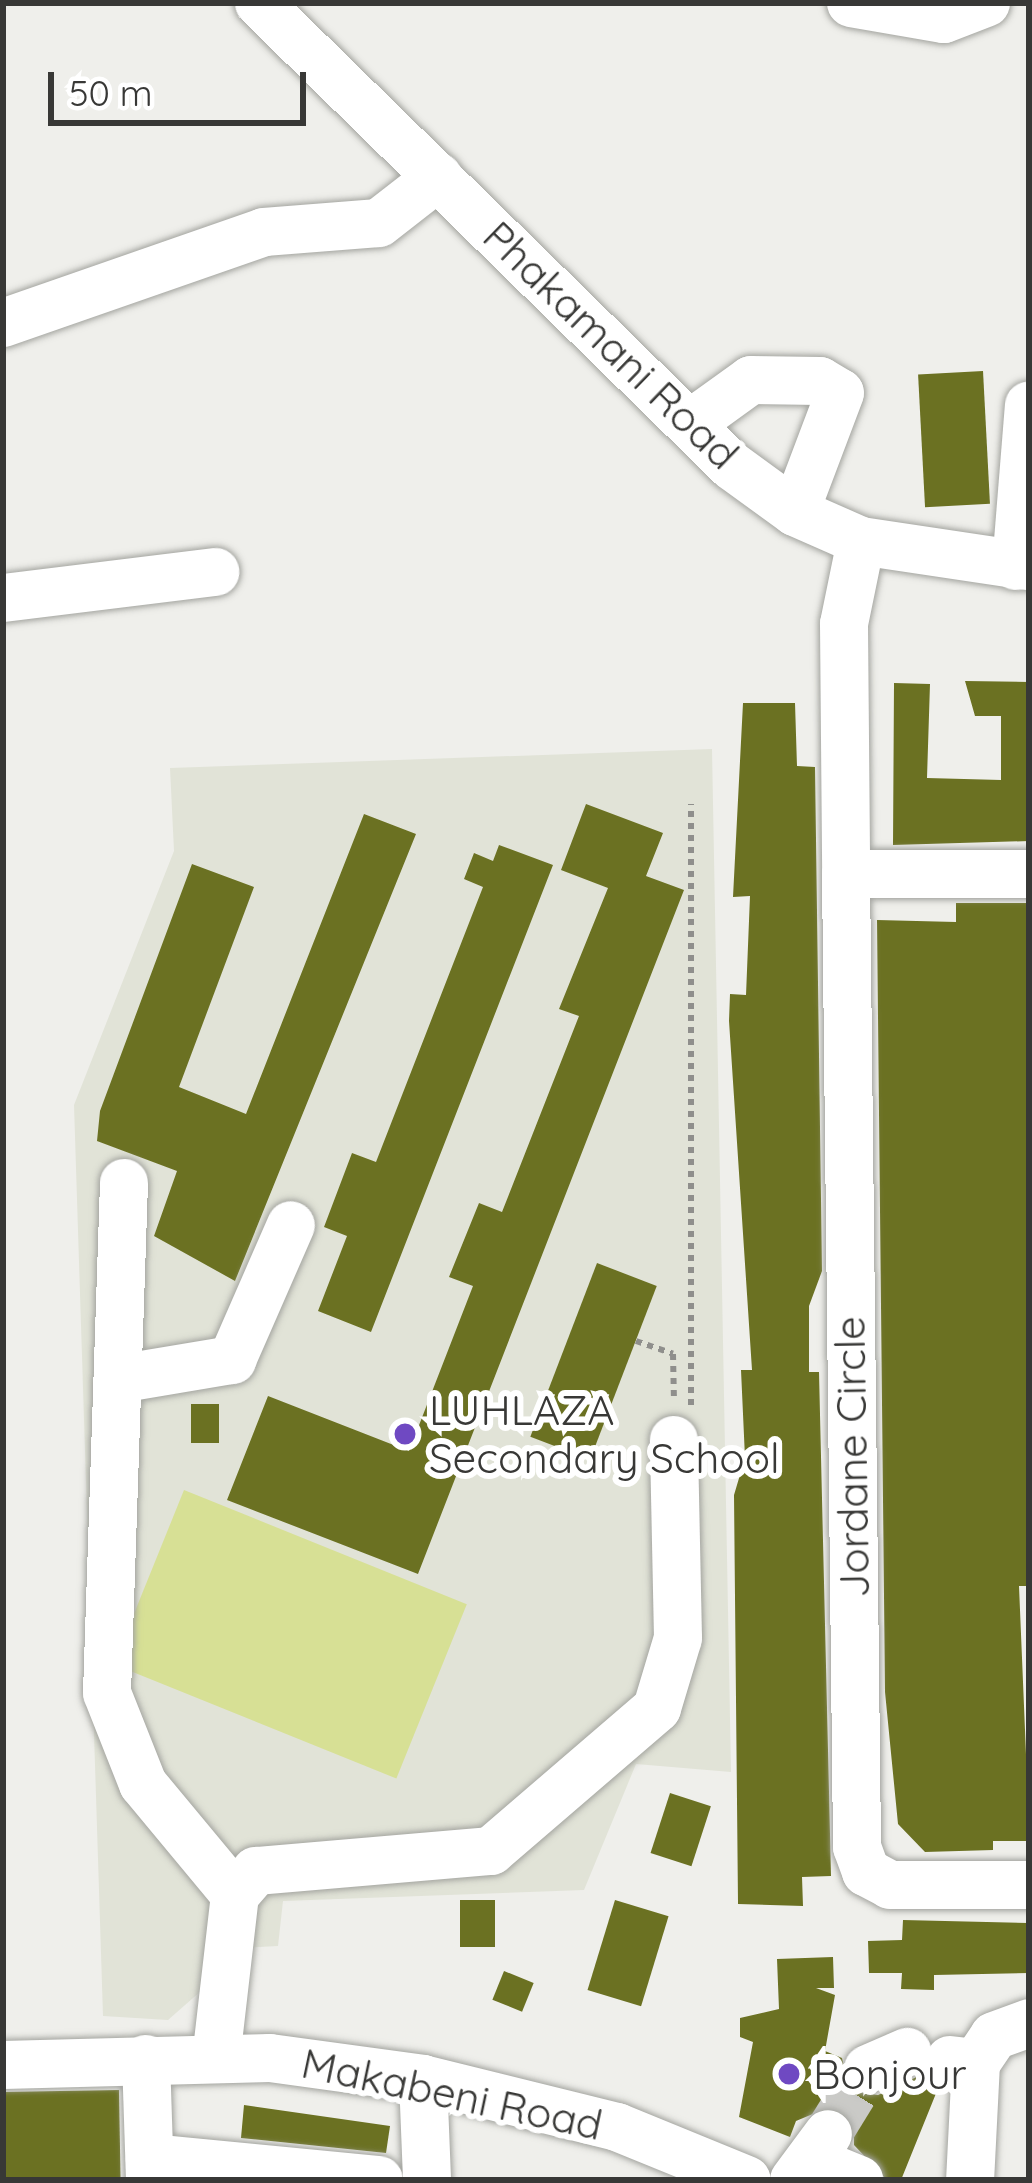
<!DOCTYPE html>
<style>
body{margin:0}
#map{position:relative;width:1032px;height:2183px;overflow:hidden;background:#efefeb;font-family:Quicksand,sans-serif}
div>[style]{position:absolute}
.built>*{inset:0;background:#e1e3d7}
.green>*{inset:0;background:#d7e095;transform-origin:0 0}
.building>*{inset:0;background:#6b7122;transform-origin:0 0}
.minor-tunnel>*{height:48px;margin-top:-24px;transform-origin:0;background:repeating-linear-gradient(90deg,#cacac7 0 48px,transparent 0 72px)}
.path>*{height:6px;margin-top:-3px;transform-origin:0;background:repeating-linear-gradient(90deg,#8f8f8c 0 6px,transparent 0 12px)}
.roads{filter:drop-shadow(0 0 3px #a4a5a0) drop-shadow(0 0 3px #a4a5a0)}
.minor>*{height:48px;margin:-24px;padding:0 24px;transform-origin:24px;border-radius:24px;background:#fff}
.dots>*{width:33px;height:33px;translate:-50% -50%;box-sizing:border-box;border:6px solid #fff;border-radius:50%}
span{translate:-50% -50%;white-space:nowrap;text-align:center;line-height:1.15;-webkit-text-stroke:12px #fff;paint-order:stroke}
.street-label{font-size:42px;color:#383836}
.poi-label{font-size:42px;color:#383836}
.left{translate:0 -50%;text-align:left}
.frame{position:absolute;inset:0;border:6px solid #383836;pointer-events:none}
.scale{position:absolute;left:48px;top:72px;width:258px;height:54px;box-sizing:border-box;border:6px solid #383836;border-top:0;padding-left:15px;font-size:36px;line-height:42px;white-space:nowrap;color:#383836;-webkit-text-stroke:9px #fff;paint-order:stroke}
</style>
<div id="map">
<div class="built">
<div style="clip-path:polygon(712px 749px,731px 1772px,636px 1764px,584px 1890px,283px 1901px,278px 1946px,207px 1950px,201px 1991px,168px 2020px,103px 2016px,74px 1105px,174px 851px,170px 768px)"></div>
</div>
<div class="green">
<div style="left:184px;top:1490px;width:305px;height:188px;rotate:22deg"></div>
</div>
<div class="building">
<div style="left:983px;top:371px;width:133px;height:65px;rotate:87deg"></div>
<div style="clip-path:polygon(965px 681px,1029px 682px,1029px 841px,893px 845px,894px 683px,930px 684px,927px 778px,1001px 780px,1001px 716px,975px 716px)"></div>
<div style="clip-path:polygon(743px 703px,795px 703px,797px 766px,815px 767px,822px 1271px,809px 1306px,809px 1372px,819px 1372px,831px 1876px,802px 1877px,803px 1906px,738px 1904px,734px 1495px,745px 1458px,741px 1370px,752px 1370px,729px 1021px,730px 994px,746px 995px,750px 896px,733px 897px)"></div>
<div style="clip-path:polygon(586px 804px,663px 833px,646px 876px,684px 890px,418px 1574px,227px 1500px,268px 1396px,409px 1451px,473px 1286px,449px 1277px,479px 1203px,502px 1212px,579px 1016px,559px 1009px,608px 888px,561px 870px)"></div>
<div style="clip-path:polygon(364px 814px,416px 834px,235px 1281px,154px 1236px,177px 1171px,97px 1141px,100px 1111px,192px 864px,254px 887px,179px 1087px,246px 1114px)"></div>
<div style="clip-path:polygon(499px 845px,553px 865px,371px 1332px,318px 1311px,347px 1236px,324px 1227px,352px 1153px,376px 1162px,483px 887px,464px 879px,474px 853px,493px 861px)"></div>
<div style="clip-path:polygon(956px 903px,1029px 903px,1029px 1586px,1019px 1586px,1029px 1826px,1028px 1841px,993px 1841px,993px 1850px,925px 1852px,898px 1824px,885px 1692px,877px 920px,956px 922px)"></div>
<div style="left:597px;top:1263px;width:64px;height:186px;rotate:21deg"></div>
<div style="left:219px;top:1404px;width:39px;height:28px;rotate:90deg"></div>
<div style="left:670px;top:1793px;width:43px;height:63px;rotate:18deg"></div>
<div style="left:495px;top:1900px;width:47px;height:35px;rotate:90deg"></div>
<div style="left:615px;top:1900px;width:56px;height:94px;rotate:17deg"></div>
<div style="clip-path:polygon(903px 1920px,1028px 1923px,1029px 1973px,934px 1975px,934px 1990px,901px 1989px,902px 1973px,869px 1973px,868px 1941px,902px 1940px)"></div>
<div style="clip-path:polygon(833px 1957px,834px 1988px,816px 1988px,835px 1995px,825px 2051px,842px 2058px,850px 2091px,878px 2095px,925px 2073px,939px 2086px,901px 2180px,887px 2180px,854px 2145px,854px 2122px,832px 2106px,796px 2121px,790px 2137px,739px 2117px,753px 2042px,740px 2037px,740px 2018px,779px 2009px,777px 1959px)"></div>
<div style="left:504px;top:1971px;width:32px;height:31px;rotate:22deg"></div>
<div style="left:119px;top:2090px;width:90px;height:117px;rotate:89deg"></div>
<div style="clip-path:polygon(244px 2105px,390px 2126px,386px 2153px,241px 2138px)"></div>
</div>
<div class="minor-tunnel">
<div style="left:828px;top:2134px;width:76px;rotate:-58.4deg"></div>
</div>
<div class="path">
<div style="left:636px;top:1341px;width:39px;rotate:19deg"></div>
<div style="left:673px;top:1354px;width:47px;rotate:88.8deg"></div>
<div style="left:691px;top:1405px;width:601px;rotate:-90deg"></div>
</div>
<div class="roads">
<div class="minor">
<div style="left:259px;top:3px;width:662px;rotate:44.39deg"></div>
<div style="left:732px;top:466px;width:78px;rotate:36.1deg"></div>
<div style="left:795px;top:512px;width:72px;rotate:23.7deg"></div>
<div style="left:861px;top:541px;width:170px;rotate:8.5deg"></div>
<div style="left:851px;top:3px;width:94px;rotate:9.8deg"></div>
<div style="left:944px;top:19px;width:45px;rotate:-20.9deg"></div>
<div style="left:3px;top:323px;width:276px;rotate:-19.2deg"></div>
<div style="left:264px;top:232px;width:115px;rotate:-4.5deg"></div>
<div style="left:379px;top:223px;width:75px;rotate:-37.9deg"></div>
<div style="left:690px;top:424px;width:75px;rotate:-35.8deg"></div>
<div style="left:751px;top:380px;width:69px;rotate:0.8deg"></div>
<div style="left:820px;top:381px;width:23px;rotate:31deg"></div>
<div style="left:840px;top:393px;width:127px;rotate:110.7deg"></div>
<div style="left:861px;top:541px;width:85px;rotate:101.6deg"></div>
<div style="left:844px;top:624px;width:250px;rotate:89.5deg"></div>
<div style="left:846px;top:874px;width:183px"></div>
<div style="left:1016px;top:566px;width:161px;rotate:-85.4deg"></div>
<div style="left:3px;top:598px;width:214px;rotate:-7deg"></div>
<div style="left:846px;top:874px;width:973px;rotate:89.35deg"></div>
<div style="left:857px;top:1847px;width:27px;rotate:70deg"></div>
<div style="left:866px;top:1872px;width:27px;rotate:28deg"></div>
<div style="left:890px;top:1885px;width:139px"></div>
<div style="left:124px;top:1183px;width:510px;rotate:91.91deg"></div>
<div style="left:107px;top:1693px;width:98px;rotate:68.4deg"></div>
<div style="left:143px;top:1784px;width:144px;rotate:50.3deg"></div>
<div style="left:118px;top:1379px;width:116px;rotate:-9.5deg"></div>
<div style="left:232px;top:1360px;width:147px;rotate:-66.4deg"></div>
<div style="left:146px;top:2059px;width:121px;rotate:88.1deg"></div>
<div style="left:216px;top:2059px;width:165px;rotate:-83.4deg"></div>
<div style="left:235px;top:1895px;width:32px;rotate:-49deg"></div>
<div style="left:256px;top:1871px;width:236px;rotate:-4.9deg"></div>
<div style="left:491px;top:1851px;width:219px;rotate:-40.7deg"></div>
<div style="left:657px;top:1708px;width:73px;rotate:-73.3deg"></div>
<div style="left:678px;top:1638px;width:198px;rotate:-91.2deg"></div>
<div style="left:950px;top:2060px;width:26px;rotate:7deg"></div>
<div style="left:976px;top:2063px;width:117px;rotate:92.9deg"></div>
<div style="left:976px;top:2063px;width:32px;rotate:-56deg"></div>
<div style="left:994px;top:2036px;width:37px;rotate:-20deg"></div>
<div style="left:3px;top:2065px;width:267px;rotate:-1.5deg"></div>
<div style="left:270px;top:2058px;width:154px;rotate:7.8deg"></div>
<div style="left:423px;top:2079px;width:200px;rotate:13.9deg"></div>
<div style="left:617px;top:2127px;width:140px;rotate:22.2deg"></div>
<div style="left:868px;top:2069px;width:43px;rotate:-23.6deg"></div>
<div style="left:423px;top:2079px;width:101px;rotate:87.7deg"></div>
<div style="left:150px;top:2158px;width:230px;rotate:5.5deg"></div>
<div style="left:813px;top:2161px;width:50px;rotate:22.4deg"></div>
<div style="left:794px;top:2180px;width:57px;rotate:-53.5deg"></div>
</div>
</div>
<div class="dots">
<div style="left:405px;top:1434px;background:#6f49c2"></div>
<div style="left:789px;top:2074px;background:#6f49c2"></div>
</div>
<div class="street-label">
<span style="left:611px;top:345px;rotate:44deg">Phakamani Road</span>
<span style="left:852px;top:1457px;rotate:-91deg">Jordane Circle</span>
<span style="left:452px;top:2094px;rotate:12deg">Makabeni Road</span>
</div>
<div class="poi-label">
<span class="left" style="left:429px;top:1434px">LUHLAZA<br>Secondary School</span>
<span class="left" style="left:813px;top:2074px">Bonjour</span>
</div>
<div class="frame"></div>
<div class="scale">50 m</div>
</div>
